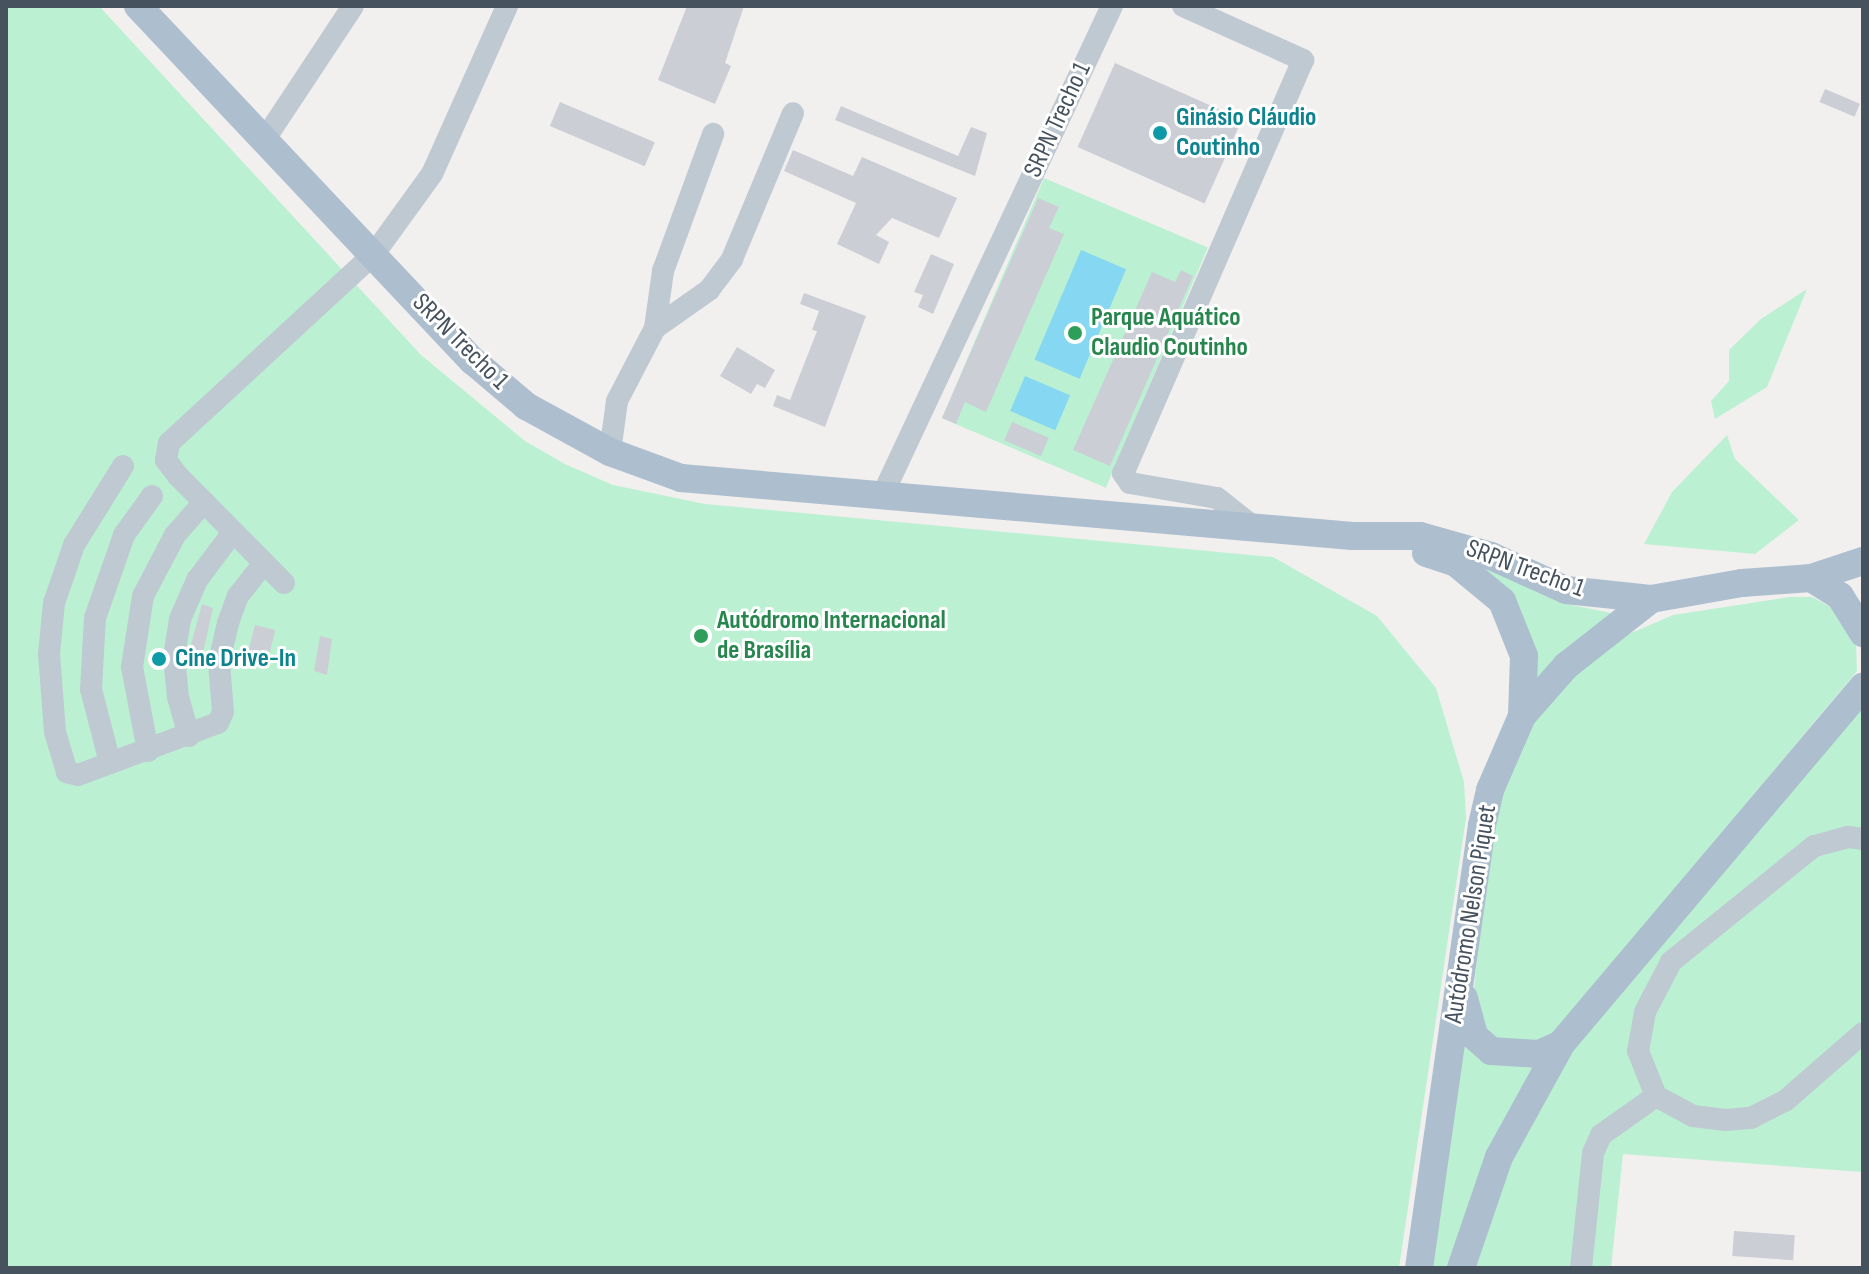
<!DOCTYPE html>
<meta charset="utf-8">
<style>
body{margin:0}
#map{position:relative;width:1869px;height:1274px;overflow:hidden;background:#f2efef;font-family:"Sofia Sans Condensed",sans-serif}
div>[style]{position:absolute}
.green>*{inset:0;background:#bbf1d2;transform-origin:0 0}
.water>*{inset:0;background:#86d7f1;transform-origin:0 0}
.building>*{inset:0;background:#cbced4;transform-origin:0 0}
.minor>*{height:22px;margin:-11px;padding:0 11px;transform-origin:11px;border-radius:11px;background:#bfc9d2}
.major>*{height:28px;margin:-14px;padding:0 14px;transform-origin:14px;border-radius:14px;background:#adbecf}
.dots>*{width:22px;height:22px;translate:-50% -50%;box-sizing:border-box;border:4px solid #fff;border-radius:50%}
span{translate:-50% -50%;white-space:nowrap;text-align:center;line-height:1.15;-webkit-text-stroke:6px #fff;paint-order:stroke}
.culture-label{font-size:26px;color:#0d838f;font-weight:700}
.left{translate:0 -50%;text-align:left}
.street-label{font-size:26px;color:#46525e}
.leisure-label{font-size:26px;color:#27864d;font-weight:700}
.frame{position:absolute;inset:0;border:8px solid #46525e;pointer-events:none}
</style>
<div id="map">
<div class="green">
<div style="clip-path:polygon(6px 6px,99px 6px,421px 355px,525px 441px,565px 464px,613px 485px,705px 504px,1273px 557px,1377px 616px,1436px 688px,1464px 782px,1466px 818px,1399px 1268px,6px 1268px)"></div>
<div style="left:1044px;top:178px;width:178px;height:261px;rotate:23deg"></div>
<div style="clip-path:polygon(1807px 289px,1767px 387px,1715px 419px,1711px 401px,1729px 381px,1729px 350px,1761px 319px)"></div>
<div style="clip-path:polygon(1727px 435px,1735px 459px,1799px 520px,1755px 554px,1644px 544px,1672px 492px)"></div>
<div style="clip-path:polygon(1471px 560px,1562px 603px,1616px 614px,1535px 685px)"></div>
<div style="clip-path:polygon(1790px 597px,1812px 597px,1834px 609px,1856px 644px,1857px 671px,1555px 1032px,1528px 1047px,1487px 1037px,1473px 999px,1492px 813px,1515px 751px,1554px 689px,1615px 640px,1673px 615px)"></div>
<div style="clip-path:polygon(1863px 692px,1863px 1172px,1623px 1154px,1611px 1268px,1472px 1268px,1510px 1154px,1569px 1053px)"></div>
<div style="clip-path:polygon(1458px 1042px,1535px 1065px,1450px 1268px,1427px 1268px)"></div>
</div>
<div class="water">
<div style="left:1081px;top:250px;width:49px;height:119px;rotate:23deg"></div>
<div style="left:1025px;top:376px;width:49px;height:38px;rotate:23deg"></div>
</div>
<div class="building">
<div style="clip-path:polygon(687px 6px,744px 6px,725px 63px,731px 66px,715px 104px,658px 80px)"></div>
<div style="left:1115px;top:63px;width:139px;height:92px;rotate:24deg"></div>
<div style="left:1825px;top:89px;width:38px;height:14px;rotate:23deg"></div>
<div style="left:560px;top:102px;width:103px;height:26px;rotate:23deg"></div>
<div style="clip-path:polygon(841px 106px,958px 156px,971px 127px,987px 133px,975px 176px,835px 120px)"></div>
<div style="clip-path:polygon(793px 150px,853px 176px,862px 157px,957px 198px,939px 238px,892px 218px,876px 235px,889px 242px,879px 264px,837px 244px,856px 203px,784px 171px)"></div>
<div style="clip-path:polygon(1038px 198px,1059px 207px,1049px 228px,1064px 234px,986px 412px,965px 402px,956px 424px,942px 418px)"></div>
<div style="clip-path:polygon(931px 254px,954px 264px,933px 314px,918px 307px,923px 295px,914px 292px)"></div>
<div style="clip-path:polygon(1181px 270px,1193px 276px,1110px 466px,1073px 450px,1152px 272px,1175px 282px)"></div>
<div style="clip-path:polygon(804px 293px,866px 316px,825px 427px,773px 406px,777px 395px,790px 400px,817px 331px,812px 330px,819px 311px,800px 304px)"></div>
<div style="clip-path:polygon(737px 347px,775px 370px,765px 388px,757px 384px,751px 394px,720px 376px)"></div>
<div style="left:1012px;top:422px;width:40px;height:20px;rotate:23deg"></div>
<div style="clip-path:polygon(202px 604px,213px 608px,203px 653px,189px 652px)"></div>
<div style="left:255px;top:625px;width:21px;height:36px;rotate:14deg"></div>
<div style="clip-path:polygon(320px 636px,332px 639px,327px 675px,314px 671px)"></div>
<div style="left:1734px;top:1231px;width:61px;height:25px;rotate:4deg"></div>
</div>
<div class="minor">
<div style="left:1183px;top:6px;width:132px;rotate:24.2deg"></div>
<div style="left:1303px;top:60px;width:451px;rotate:113.5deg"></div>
<div style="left:1123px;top:473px;width:12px;rotate:55deg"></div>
<div style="left:1130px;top:483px;width:88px;rotate:9.8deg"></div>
<div style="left:1217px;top:498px;width:48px;rotate:38.3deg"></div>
<div style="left:265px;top:139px;width:159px;rotate:-56.5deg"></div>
<div style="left:655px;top:328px;width:58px;rotate:-82deg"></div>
<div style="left:663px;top:271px;width:146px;rotate:-69.9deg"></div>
<div style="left:610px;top:452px;width:51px;rotate:-82.2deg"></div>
<div style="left:617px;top:401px;width:82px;rotate:-62.5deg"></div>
<div style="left:655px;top:328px;width:66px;rotate:-35.1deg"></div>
<div style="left:709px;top:290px;width:39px;rotate:-53deg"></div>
<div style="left:732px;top:259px;width:158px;rotate:-67.3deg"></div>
<div style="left:123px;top:466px;width:93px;rotate:121.8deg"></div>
<div style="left:74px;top:545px;width:61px;rotate:109deg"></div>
<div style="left:54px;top:603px;width:51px;rotate:95.6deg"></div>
<div style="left:49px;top:654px;width:78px;rotate:85.6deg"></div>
<div style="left:55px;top:732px;width:42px;rotate:73.3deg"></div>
<div style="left:67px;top:772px;width:11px;rotate:15deg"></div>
<div style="left:78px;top:775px;width:149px;rotate:-20.4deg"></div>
<div style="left:218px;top:723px;width:12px;rotate:-66deg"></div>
<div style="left:223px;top:712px;width:50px;rotate:-94.6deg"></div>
<div style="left:219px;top:662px;width:40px;rotate:-77deg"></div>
<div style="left:228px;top:623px;width:29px;rotate:-70deg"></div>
<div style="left:238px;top:596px;width:42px;rotate:-51.8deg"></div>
<div style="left:882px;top:496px;width:541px;rotate:-64.86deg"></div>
<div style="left:284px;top:583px;width:151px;rotate:-134.7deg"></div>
<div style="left:178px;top:476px;width:20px;rotate:-127deg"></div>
<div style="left:166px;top:460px;width:17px;rotate:-80deg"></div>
<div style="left:169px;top:443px;width:279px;rotate:-42.7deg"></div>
<div style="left:374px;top:254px;width:99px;rotate:-54.1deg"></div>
<div style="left:432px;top:174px;width:184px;rotate:-65.9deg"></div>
<div style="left:189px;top:736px;width:41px;rotate:-105.8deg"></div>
<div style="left:178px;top:697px;width:40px;rotate:-95.7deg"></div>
<div style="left:174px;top:657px;width:38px;rotate:-81deg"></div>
<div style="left:180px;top:619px;width:43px;rotate:-66.4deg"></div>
<div style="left:197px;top:580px;width:60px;rotate:-53.1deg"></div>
<div style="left:148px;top:751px;width:86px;rotate:-100.8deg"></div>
<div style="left:132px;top:667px;width:72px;rotate:-81.2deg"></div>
<div style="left:143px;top:596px;width:69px;rotate:-62.3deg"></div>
<div style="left:175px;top:535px;width:44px;rotate:-48.7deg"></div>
<div style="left:110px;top:763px;width:76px;rotate:-104.4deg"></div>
<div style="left:91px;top:689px;width:71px;rotate:-86.8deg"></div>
<div style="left:95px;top:618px;width:88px;rotate:-70.7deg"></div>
<div style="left:124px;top:535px;width:48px;rotate:-54.3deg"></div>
<div style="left:1863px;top:839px;width:15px;rotate:-172deg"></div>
<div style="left:1848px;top:837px;width:35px;rotate:165deg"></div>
<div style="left:1814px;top:846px;width:184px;rotate:141deg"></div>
<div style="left:1671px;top:962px;width:56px;rotate:117.5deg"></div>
<div style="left:1645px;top:1012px;width:40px;rotate:100deg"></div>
<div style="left:1638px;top:1051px;width:48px;rotate:68.2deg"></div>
<div style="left:1656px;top:1096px;width:42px;rotate:28.4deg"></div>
<div style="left:1693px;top:1116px;width:33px;rotate:7deg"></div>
<div style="left:1726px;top:1120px;width:25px;rotate:-5deg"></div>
<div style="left:1751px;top:1118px;width:38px;rotate:-27deg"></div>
<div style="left:1785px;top:1101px;width:103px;rotate:-41.1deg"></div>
<div style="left:1581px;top:1268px;width:116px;rotate:-84deg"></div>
<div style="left:1593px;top:1153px;width:20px;rotate:-66deg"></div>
<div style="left:1601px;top:1135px;width:67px;rotate:-35.3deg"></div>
</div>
<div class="major">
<div style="left:138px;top:6px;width:488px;rotate:46.7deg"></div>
<div style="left:473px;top:361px;width:70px;rotate:40.3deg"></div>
<div style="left:526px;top:406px;width:96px;rotate:28.7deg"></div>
<div style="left:610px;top:452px;width:76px;rotate:20.1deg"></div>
<div style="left:681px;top:478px;width:674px;rotate:4.94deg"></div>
<div style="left:1352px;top:536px;width:68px"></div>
<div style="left:1420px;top:536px;width:74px;rotate:15.7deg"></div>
<div style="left:1491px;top:556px;width:82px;rotate:24.4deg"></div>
<div style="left:1566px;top:590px;width:85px;rotate:6deg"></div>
<div style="left:1426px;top:553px;width:32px;rotate:18deg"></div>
<div style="left:1456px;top:563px;width:60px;rotate:39.6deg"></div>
<div style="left:1502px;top:601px;width:59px;rotate:68.2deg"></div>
<div style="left:1524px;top:656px;width:60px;rotate:91.9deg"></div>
<div style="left:1811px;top:578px;width:34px;rotate:32deg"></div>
<div style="left:1840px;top:596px;width:44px;rotate:58.1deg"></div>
<div style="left:1464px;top:998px;width:39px;rotate:75deg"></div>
<div style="left:1474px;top:1036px;width:23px;rotate:41deg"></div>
<div style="left:1491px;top:1051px;width:48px;rotate:3.6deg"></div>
<div style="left:1539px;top:1054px;width:24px;rotate:-24deg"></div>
<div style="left:1419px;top:1268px;width:447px;rotate:-81.9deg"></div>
<div style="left:1482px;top:825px;width:36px;rotate:-77deg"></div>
<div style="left:1490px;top:790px;width:81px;rotate:-66.6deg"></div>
<div style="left:1522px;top:716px;width:67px;rotate:-48.7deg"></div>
<div style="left:1566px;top:666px;width:108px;rotate:-38.2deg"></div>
<div style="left:1651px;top:599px;width:92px;rotate:-10deg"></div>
<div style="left:1742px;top:583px;width:69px;rotate:-4.1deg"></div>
<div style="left:1811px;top:578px;width:55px;rotate:-18.1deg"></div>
<div style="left:1461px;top:1268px;width:117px;rotate:-71.1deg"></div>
<div style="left:1499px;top:1157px;width:129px;rotate:-61.2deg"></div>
<div style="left:1561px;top:1044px;width:468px;rotate:-49.8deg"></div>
</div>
<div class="dots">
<div style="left:1160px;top:133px;background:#0f9aa8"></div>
<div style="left:1075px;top:333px;background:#2e9e5b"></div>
<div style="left:701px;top:636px;background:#2e9e5b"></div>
<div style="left:159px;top:659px;background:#0f9aa8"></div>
</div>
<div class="culture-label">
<span class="left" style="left:1176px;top:133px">Ginásio Cláudio<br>Coutinho</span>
<span class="left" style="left:175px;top:659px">Cine Drive-In</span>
</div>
<div class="street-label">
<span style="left:1058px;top:120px;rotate:-65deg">SRPN Trecho 1</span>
<span style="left:460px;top:342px;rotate:45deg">SRPN Trecho 1</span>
<span style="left:1525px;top:569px;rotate:20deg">SRPN Trecho 1</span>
<span style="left:1471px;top:914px;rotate:-81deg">Autódromo Nelson Piquet</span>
</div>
<div class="leisure-label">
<span class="left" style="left:1091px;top:333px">Parque Aquático<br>Claudio Coutinho</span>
<span class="left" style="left:717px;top:636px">Autódromo Internacional<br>de Brasília</span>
</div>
<div class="frame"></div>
</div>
